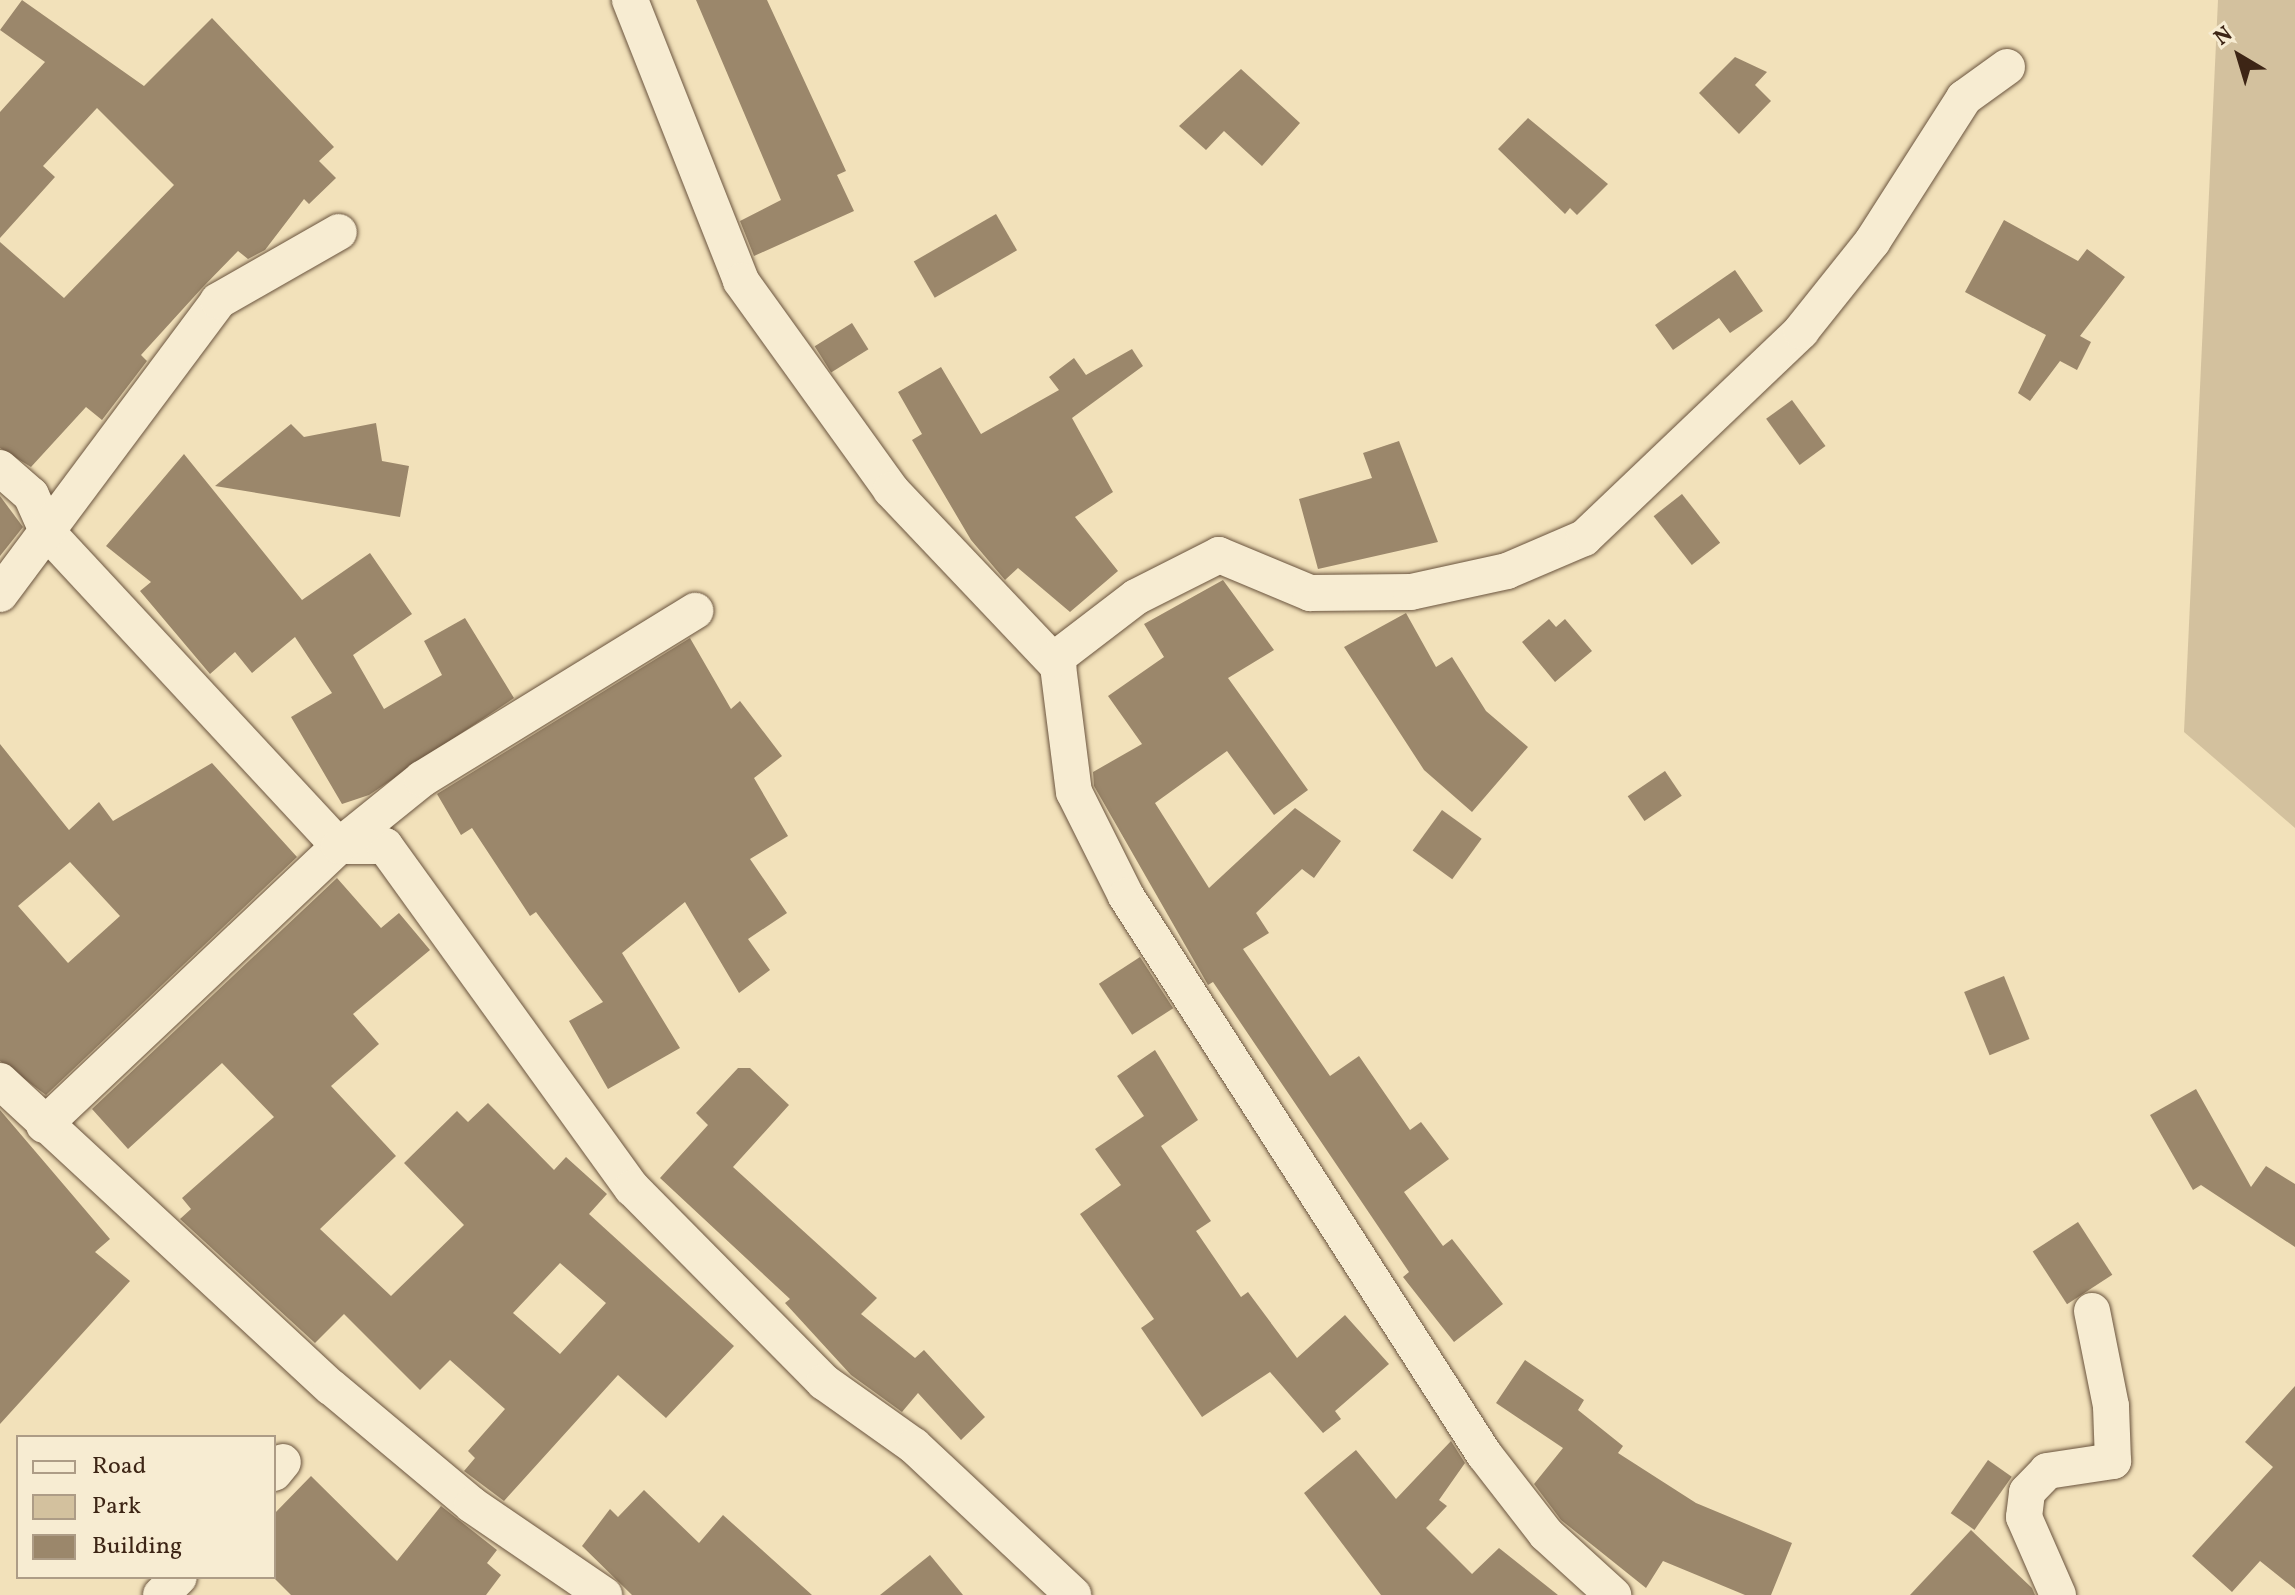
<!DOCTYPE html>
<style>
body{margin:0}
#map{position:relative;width:2295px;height:1595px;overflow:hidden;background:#f2e1ba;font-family:Vollkorn,serif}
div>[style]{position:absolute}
.green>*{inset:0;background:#d3c19e}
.building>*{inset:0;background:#9b876b;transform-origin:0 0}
.roads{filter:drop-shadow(0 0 2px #6a543e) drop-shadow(0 0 2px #6a543e)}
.minor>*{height:36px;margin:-18px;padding:0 18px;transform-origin:18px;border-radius:18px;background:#f7ecd2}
span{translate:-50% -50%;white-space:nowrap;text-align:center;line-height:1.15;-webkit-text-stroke:6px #f7ecd2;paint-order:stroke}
.legend{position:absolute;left:16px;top:1435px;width:260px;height:144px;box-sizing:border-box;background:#f7ecd2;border:2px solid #ad9c86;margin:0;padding:10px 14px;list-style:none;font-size:24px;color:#3d2515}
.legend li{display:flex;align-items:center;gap:16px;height:40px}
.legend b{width:40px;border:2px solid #ad9c86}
.north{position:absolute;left:2199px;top:16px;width:80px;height:80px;-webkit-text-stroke:6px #f7ecd2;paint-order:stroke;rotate:322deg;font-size:22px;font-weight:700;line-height:32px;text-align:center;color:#3d2515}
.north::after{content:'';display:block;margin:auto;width:28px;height:36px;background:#3d2515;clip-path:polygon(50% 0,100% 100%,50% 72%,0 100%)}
</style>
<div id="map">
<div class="green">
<div style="clip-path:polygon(2218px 0,2295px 0,2295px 828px,2184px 732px)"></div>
</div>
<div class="building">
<div style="clip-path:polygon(22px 0,144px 86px,212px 18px,334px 147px,319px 161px,336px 178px,309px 204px,304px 199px,265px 250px,248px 259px,238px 251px,202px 288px,141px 355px,147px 361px,102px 420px,86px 407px,31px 467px,0 448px,0 242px,64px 298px,174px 185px,97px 108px,43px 166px,55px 177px,0 238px,0 112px,45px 62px,0 30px)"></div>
<div style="clip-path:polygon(696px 0,767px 0,846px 171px,837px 175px,854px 211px,754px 256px,740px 221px,781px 200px)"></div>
<div style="clip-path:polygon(1735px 57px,1767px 72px,1755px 85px,1771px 101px,1739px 134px,1699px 93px)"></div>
<div style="clip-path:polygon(1241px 69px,1300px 123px,1262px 166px,1224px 131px,1206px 150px,1179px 126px)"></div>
<div style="clip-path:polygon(1528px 118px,1608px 184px,1577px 215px,1570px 208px,1565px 214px,1498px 149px)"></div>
<div style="left:996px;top:214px;width:42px;height:95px;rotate:60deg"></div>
<div style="clip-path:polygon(2004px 220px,2078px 261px,2087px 249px,2125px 277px,2080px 336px,2091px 342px,2077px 370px,2060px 361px,2030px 401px,2018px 393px,2046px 335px,1965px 292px)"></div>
<div style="clip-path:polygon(1735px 270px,1763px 311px,1730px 333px,1719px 318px,1673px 350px,1655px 325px)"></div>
<div style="left:852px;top:323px;width:31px;height:44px;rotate:58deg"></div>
<div style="clip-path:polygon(1132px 349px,1143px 366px,1072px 418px,1113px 492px,1075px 517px,1118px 571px,1070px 612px,1018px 568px,1005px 580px,971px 540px,912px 440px,922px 434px,898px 392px,941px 367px,981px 434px,1059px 390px,1049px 377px,1074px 358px,1086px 375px)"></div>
<div style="left:1792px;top:400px;width:57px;height:32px;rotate:54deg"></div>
<div style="clip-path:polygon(376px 423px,382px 461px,409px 466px,400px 517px,215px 486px,291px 424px,304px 437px)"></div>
<div style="clip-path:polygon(1399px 441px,1438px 542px,1318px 569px,1299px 499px,1372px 478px,1363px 453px)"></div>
<div style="clip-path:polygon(184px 454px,302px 600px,370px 553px,412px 614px,353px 655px,384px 709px,442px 675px,424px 641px,465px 618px,514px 698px,369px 795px,342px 804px,291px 717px,332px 693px,295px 637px,252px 673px,235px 652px,210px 674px,140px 591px,151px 582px,106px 546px)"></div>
<div style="left:1682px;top:494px;width:62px;height:36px;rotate:52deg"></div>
<div style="clip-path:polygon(0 496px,23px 527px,0 556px)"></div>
<div style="clip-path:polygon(1223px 580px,1274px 650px,1228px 678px,1308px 790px,1274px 815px,1227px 751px,1155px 803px,1209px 888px,1295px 808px,1341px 841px,1314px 878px,1302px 869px,1256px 913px,1269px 933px,1243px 949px,1330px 1076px,1359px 1056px,1410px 1130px,1421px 1122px,1449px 1159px,1404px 1192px,1443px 1246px,1452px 1239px,1503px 1304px,1454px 1342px,1403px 1277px,1409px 1272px,1213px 982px,1208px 985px,1094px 786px,1093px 772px,1142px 744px,1108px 696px,1164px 657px,1144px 624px)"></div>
<div style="clip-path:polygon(1406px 613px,1436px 667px,1452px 657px,1486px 711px,1528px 747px,1472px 812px,1424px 770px,1344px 647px)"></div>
<div style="clip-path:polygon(1549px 619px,1556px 627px,1565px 619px,1592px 651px,1555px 682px,1522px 642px)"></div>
<div style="clip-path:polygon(690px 638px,731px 709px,740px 701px,782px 756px,754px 778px,788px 836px,750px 859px,787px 913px,748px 939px,770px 970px,739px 993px,685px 902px,622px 953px,680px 1048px,608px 1089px,569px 1021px,603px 1002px,536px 912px,530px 916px,472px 828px,461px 835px,437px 794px)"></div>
<div style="clip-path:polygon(evenodd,0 744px,69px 830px,99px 802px,113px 821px,212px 763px,297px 857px,46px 1095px,0 1061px,0 744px,70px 862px,120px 916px,68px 963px,18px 906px,70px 862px)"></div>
<div style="left:1665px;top:771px;width:30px;height:45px;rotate:56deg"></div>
<div style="left:1442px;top:810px;width:49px;height:50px;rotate:36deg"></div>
<div style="clip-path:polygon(evenodd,337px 878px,381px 928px,399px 913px,430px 950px,353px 1014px,379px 1044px,331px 1086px,396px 1156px,320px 1229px,391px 1296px,464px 1225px,404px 1163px,457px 1111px,468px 1122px,488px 1103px,554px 1170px,566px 1157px,607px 1194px,589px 1214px,734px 1346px,666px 1418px,618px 1375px,504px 1501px,464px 1471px,475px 1458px,468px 1451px,505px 1409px,450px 1360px,420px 1390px,344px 1314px,315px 1343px,180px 1219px,191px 1209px,182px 1198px,274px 1117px,222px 1063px,128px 1149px,92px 1109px,337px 878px,560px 1263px,606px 1303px,560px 1354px,513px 1313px,560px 1263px)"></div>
<div style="left:1140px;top:957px;width:61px;height:49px;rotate:57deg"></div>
<div style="left:2004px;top:976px;width:68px;height:43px;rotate:68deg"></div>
<div style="clip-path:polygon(1155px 1050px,1198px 1120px,1161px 1146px,1211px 1221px,1196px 1231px,1241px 1297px,1248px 1292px,1297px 1358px,1345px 1315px,1389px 1364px,1335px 1411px,1341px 1419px,1323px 1433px,1270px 1372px,1202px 1417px,1141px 1328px,1154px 1319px,1080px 1214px,1121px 1185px,1095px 1149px,1144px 1116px,1117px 1076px)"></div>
<div style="clip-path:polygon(738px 1068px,750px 1068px,789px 1105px,733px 1167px,877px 1298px,861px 1314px,915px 1358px,924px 1350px,985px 1417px,961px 1440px,918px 1393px,902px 1412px,851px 1375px,785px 1303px,790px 1299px,660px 1178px,708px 1125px,696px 1113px)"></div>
<div style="clip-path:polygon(2196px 1089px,2251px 1187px,2266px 1166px,2295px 1184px,2295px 1247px,2201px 1185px,2193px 1190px,2150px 1115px)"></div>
<div style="clip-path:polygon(0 1110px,110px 1239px,95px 1252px,130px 1281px,0 1424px)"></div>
<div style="left:2078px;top:1222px;width:63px;height:54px;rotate:57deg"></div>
<div style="clip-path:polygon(1525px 1360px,1584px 1400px,1578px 1410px,1623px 1446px,1618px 1453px,1696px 1503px,1792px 1543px,1771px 1595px,1745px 1595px,1663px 1561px,1646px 1588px,1561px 1520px,1534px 1484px,1563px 1448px,1496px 1403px)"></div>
<div style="clip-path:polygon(2295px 1386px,2295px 1589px,2260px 1561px,2232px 1592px,2192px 1556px,2273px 1467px,2245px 1442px)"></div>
<div style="clip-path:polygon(1451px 1441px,1465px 1463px,1439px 1500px,1447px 1506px,1426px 1528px,1472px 1574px,1499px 1548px,1558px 1595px,1381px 1595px,1304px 1493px,1356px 1450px,1396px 1499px)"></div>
<div style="left:1988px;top:1460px;width:29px;height:65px;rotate:35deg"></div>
<div style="clip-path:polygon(311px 1476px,397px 1561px,441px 1506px,497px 1550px,487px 1563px,501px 1575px,486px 1595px,291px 1595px,274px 1578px,274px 1514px)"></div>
<div style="clip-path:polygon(644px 1490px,699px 1543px,723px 1515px,812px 1595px,632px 1595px,582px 1546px,610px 1509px,618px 1517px)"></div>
<div style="clip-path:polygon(1971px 1530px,2032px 1588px,2035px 1595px,1910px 1595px)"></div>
<div style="clip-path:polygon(930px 1555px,963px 1595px,880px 1595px)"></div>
</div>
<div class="roads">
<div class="minor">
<div style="left:630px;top:0;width:302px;rotate:68.4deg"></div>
<div style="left:741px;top:281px;width:257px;rotate:54.3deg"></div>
<div style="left:891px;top:490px;width:243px;rotate:46.5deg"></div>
<div style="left:1058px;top:666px;width:127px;rotate:82.8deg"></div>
<div style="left:1074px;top:792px;width:116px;rotate:63.4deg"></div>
<div style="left:1126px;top:896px;width:663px;rotate:57.32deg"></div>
<div style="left:1484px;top:1454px;width:101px;rotate:52.2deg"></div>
<div style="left:1546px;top:1534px;width:91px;rotate:42.3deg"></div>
<div style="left:0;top:468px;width:41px;rotate:41.1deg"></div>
<div style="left:31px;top:495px;width:42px;rotate:65.9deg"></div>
<div style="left:48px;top:533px;width:427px;rotate:47.1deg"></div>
<div style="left:339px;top:846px;width:46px"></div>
<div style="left:385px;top:846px;width:422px;rotate:54.2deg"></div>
<div style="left:632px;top:1188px;width:273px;rotate:45.3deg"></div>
<div style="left:824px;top:1382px;width:110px;rotate:35.4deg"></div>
<div style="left:914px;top:1446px;width:218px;rotate:43.1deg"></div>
<div style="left:0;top:594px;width:365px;rotate:-53.3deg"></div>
<div style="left:218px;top:301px;width:139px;rotate:-29.7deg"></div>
<div style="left:1058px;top:666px;width:8px;rotate:-113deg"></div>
<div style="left:1055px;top:659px;width:102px;rotate:-37.4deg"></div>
<div style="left:1136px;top:597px;width:93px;rotate:-26.8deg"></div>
<div style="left:1219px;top:555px;width:99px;rotate:22.7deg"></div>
<div style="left:1310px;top:593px;width:101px;rotate:-0.6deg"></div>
<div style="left:1411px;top:592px;width:98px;rotate:-12.3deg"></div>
<div style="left:1507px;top:571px;width:84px;rotate:-23.2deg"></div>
<div style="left:1584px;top:538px;width:300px;rotate:-43.6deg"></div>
<div style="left:1801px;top:331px;width:114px;rotate:-51.4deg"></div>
<div style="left:1872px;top:242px;width:171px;rotate:-57.4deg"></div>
<div style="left:1964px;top:98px;width:53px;rotate:-35.8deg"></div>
<div style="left:0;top:1081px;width:451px;rotate:42.8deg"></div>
<div style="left:331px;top:1387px;width:184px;rotate:39.9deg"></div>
<div style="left:472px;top:1505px;width:160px;rotate:34.3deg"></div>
<div style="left:44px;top:1125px;width:406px;rotate:-43.4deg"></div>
<div style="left:339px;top:846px;width:107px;rotate:-38.9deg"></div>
<div style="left:422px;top:779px;width:321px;rotate:-31.6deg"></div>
<div style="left:274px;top:1473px;width:14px;rotate:-51deg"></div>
<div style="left:161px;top:1595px;width:25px;rotate:-45deg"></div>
<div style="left:2058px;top:1595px;width:85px;rotate:-113.6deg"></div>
<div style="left:2024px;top:1517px;width:25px;rotate:-83deg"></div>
<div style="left:2027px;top:1492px;width:29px;rotate:-46deg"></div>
<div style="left:2047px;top:1471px;width:67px;rotate:-8.6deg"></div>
<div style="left:2113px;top:1461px;width:55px;rotate:-92.1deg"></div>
<div style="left:2111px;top:1406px;width:97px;rotate:-101.3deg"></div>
</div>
</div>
<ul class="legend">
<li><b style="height:10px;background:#f7ecd2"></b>Road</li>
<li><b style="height:22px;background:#d3c19e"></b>Park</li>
<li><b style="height:22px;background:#9b876b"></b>Building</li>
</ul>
<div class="north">N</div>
</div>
